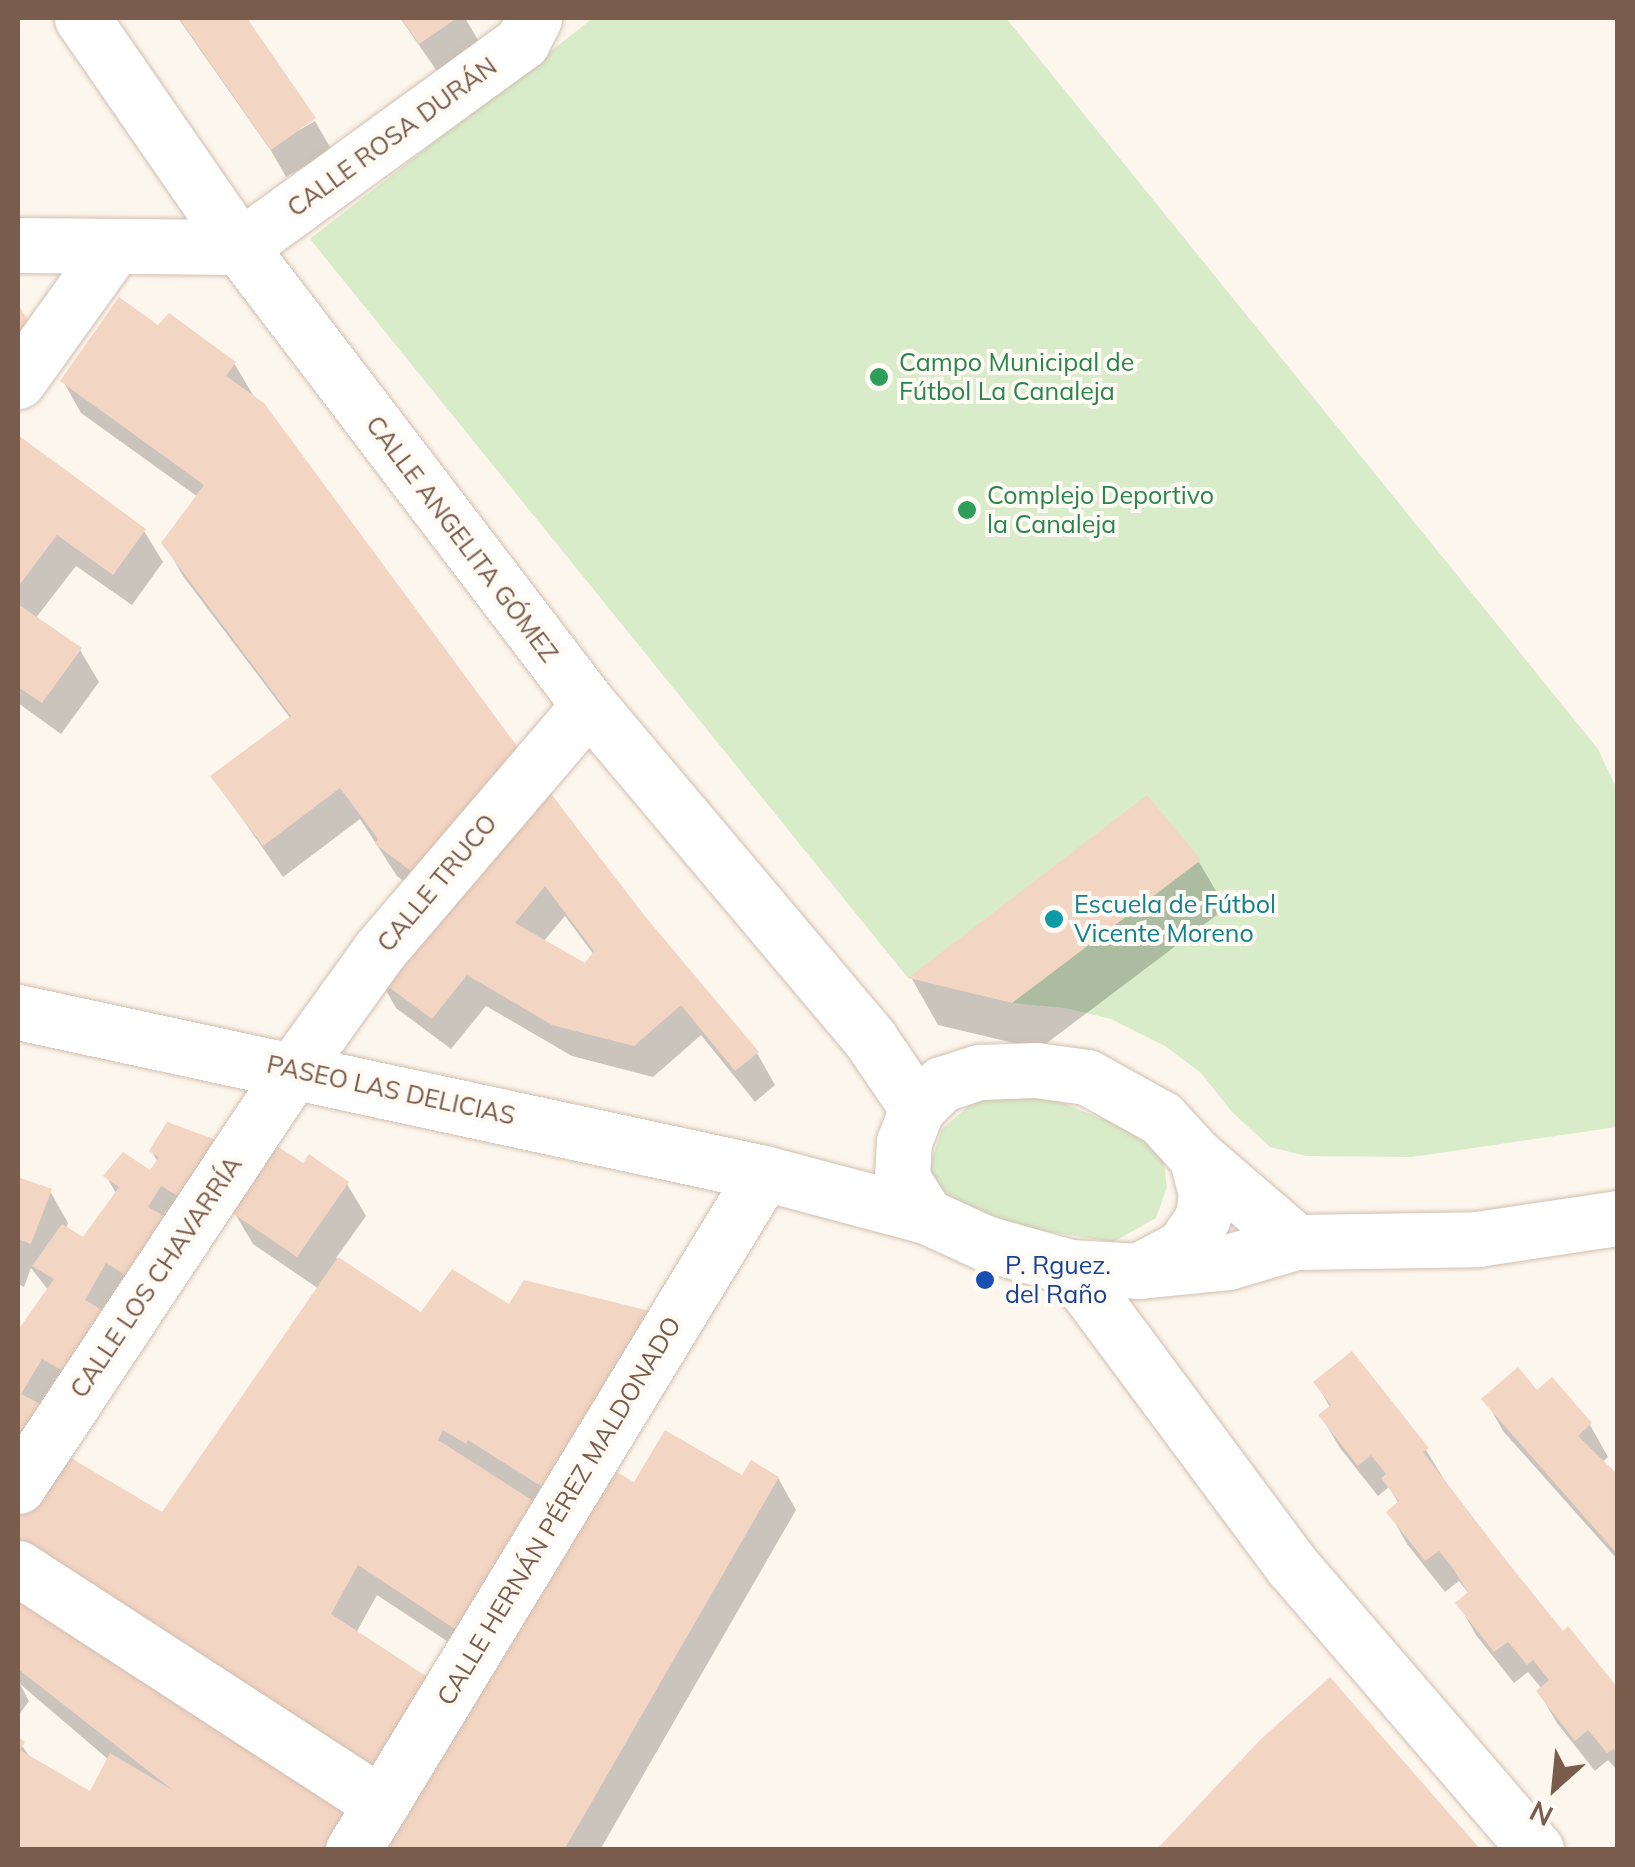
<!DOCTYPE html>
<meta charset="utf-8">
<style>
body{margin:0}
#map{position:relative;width:1635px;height:1867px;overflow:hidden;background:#fdf6ec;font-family:Mulish,sans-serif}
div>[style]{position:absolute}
.green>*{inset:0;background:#d8ecc9}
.shadow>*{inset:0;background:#0003;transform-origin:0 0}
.building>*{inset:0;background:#f3d5c3}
.roads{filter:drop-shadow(0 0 2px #d1beb0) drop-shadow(0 0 2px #d1beb0)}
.street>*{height:55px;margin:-27.5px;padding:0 27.5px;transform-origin:27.5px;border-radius:27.5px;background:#fff}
.secondary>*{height:55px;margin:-27.5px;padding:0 27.5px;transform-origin:27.5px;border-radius:27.5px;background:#fff}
.dots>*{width:28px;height:28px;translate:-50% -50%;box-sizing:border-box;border:5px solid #fffaf3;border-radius:50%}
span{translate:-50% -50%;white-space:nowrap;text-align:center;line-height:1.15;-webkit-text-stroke:8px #fffaf3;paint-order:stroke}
.street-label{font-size:25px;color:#7a5c4d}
.leisure-label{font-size:25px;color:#27864d}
.left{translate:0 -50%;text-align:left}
.culture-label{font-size:25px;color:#0d838f}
.transit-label{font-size:25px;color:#164399}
.frame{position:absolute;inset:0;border:20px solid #7a5c4d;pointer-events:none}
.north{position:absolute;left:1505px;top:1737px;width:100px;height:100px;-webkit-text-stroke:8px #fffaf3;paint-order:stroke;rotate:207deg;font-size:28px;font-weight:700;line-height:40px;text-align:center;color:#7a5c4d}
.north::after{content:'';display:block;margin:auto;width:35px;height:45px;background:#7a5c4d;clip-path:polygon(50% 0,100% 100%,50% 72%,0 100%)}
</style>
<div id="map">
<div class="green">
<div style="clip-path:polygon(593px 18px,1006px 18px,1598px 749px,1618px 792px,1617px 1127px,1412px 1157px,1306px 1156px,1270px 1147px,1232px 1112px,1201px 1073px,1165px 1046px,1111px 1019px,1065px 1008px,1012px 1003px,908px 978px,310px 239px)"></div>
<div style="clip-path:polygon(1033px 1091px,1145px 1136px,1163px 1156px,1167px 1187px,1156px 1218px,1113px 1242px,1031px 1229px,952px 1201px,928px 1171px,942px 1129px,979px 1097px)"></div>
</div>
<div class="shadow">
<div style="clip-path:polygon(178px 18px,244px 18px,313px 117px,269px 148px)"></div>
<div style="clip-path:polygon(400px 18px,465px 18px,481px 45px,439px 74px)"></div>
<div style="left:315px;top:121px;width:34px;height:53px;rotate:60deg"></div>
<div style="clip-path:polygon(evenodd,159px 328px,234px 363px,253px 395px,642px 916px,757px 1053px,775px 1085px,755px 1102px,701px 1035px,653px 1077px,572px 1056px,486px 1006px,451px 1049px,396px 1008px,378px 976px,435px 906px,397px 876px,360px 819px,283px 877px,213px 777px,291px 719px,183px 576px,164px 543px,198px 497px,81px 413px,63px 381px,159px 328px,565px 916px,594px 955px,585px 967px,543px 942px,565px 916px)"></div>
<div style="clip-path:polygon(18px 438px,144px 531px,163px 562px,132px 605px,76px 566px,35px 619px,80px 650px,99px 682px,61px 734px,18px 703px)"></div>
<div style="clip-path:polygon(1199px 862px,1226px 908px,1039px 1049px,938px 1025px,912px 979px)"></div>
<div style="clip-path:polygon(226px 1146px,18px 1496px,18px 1333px,49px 1291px,31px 1268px,24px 1287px,18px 1284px,18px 1179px,50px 1191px,68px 1223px,66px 1229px,84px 1240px,117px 1195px,106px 1176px,151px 1173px,158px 1162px,152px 1152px)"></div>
<div style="clip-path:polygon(303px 1167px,347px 1184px,366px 1216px,336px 1258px,422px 1315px,612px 1473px,635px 1485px,778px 1478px,796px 1510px,600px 1850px,387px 1850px,566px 1520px,532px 1499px,555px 1537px,480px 1663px,377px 1595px,356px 1633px,18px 1560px,18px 1516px,60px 1454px,170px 1520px,319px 1289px,253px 1244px,234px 1212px)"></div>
<div style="clip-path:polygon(1552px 1380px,1590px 1425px,1608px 1457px,1599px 1465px,1618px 1479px,1618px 1560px,1503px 1431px,1485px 1399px,1537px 1393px)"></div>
<div style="clip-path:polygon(1316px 1383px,1426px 1450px,1445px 1481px,1562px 1635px,1618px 1692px,1618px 1771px,1608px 1760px,1595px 1771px,1557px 1723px,1539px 1692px,1542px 1689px,1528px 1672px,1514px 1683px,1476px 1635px,1458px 1603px,1469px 1594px,1459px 1581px,1445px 1592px,1407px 1544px,1389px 1512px,1399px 1504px,1389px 1487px,1378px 1496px,1340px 1448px,1321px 1416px,1331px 1409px)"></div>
<div style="clip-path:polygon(18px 1585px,367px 1850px,18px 1850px,18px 1740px,32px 1760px,91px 1794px,109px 1760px,20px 1684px,29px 1701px,18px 1716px)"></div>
</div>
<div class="building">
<div style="clip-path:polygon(179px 18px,247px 18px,316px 118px,271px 150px)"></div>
<div style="clip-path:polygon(401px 18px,457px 18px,419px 44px)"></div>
<div style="clip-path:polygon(119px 297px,158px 325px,169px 313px,236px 362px,226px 376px,264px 403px,525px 757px,428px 884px,375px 844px,378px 839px,340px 788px,263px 846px,210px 776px,291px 716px,161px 543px,204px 485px,60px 381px)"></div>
<div style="clip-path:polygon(18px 304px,29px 322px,18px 336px)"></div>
<div style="clip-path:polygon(18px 435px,146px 529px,113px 575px,57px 535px,18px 587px)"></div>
<div style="clip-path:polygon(18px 604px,82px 648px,42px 703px,18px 687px)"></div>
<div style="clip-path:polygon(evenodd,538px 777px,644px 915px,759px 1052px,735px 1071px,681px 1005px,634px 1046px,552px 1025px,467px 975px,432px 1019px,374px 976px,538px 777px,545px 886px,594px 951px,585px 963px,515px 923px,545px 886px)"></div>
<div style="clip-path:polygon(1147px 795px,1201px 860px,1012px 1003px,908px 978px)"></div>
<div style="clip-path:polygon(167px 1122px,228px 1144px,188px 1202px,161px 1186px,148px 1207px,174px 1222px,135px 1281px,106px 1263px,85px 1300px,109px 1314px,68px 1374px,42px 1359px,21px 1394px,44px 1406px,18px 1444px,18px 1330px,54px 1279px,32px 1266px,62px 1224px,83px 1237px,119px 1187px,103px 1176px,123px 1152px,150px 1170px,159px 1157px,149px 1151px)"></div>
<div style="clip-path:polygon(277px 1146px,303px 1163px,309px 1154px,349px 1182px,297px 1257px,231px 1212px)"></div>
<div style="clip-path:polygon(18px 1177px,52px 1189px,31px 1244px,18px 1239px)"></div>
<div style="clip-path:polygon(338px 1257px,421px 1312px,452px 1269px,509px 1304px,524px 1280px,654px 1312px,547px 1490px,468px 1440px,466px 1444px,443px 1430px,438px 1440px,538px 1504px,461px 1633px,358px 1565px,331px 1614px,432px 1680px,375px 1774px,18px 1547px,18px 1511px,59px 1451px,162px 1512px)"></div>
<div style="clip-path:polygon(1352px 1351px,1429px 1448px,1423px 1452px,1494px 1545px,1563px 1631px,1568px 1626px,1618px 1688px,1618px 1755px,1613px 1749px,1607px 1753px,1588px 1730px,1575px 1741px,1536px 1691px,1549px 1680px,1533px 1660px,1527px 1665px,1508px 1642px,1494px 1652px,1455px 1603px,1468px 1592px,1452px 1567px,1439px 1551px,1425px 1561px,1386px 1512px,1399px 1501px,1381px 1478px,1386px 1474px,1371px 1455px,1358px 1466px,1318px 1415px,1331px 1405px,1313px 1382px)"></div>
<div style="clip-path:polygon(1518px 1367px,1537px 1390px,1552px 1377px,1592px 1423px,1578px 1436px,1618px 1475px,1618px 1555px,1481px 1399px)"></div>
<div style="clip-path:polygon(665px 1430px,742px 1475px,751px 1460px,779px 1477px,564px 1850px,383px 1850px,611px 1469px,634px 1482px)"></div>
<div style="clip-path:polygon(18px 1582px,359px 1802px,329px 1850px,18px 1850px,18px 1737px,25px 1742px,20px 1750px,90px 1791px,110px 1753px,174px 1791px,18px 1669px)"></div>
<div style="clip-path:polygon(1330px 1677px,1481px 1850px,1156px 1850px,1261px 1739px)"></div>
</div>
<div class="roads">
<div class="street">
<div style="left:240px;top:247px;width:349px;rotate:-36deg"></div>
<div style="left:522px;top:42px;width:27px;rotate:-63deg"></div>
<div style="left:18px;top:381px;width:165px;rotate:-54.4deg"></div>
<div style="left:18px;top:1486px;width:501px;rotate:-56.47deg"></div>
<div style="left:295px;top:1068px;width:144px;rotate:-54.3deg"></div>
<div style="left:379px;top:951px;width:323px;rotate:-49.5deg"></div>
<div style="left:18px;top:1568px;width:433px;rotate:33deg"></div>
<div style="left:353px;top:1850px;width:792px;rotate:-58.74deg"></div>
</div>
<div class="secondary">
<div style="left:82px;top:18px;width:278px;rotate:55.4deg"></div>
<div style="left:240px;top:247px;width:576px;rotate:52.69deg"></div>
<div style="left:589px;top:705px;width:436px;rotate:49.9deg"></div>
<div style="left:870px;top:1039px;width:83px;rotate:55.7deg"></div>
<div style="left:18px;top:245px;width:222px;rotate:0.5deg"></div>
<div style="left:18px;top:1012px;width:763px;rotate:12.18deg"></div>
<div style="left:764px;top:1173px;width:168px;rotate:14.9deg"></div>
<div style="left:926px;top:1216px;width:65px;rotate:24.6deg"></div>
<div style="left:985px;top:1243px;width:88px;rotate:15.8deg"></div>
<div style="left:1070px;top:1267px;width:70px;rotate:3.3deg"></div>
<div style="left:1140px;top:1271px;width:88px;rotate:-5.8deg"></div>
<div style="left:1228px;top:1262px;width:71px;rotate:-16.4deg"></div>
<div style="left:1296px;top:1242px;width:181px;rotate:-0.9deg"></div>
<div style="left:1477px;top:1239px;width:143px;rotate:-8.5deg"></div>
<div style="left:926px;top:1216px;width:45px;rotate:-122.3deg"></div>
<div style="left:902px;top:1178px;width:36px;rotate:-87deg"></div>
<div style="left:904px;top:1142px;width:36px;rotate:-69deg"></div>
<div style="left:917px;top:1108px;width:35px;rotate:-44deg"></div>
<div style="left:942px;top:1084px;width:40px;rotate:-18deg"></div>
<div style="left:980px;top:1072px;width:56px;rotate:-2deg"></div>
<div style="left:1036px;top:1070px;width:51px;rotate:7.8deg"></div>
<div style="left:1087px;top:1077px;width:85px;rotate:29deg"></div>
<div style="left:1161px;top:1118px;width:52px;rotate:47.4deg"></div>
<div style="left:1196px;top:1156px;width:132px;rotate:40.7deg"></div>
<div style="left:1070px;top:1267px;width:374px;rotate:53.4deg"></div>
<div style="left:1293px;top:1567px;width:373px;rotate:49.3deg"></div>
<div style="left:1140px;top:1270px;width:49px;rotate:-28.1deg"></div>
<div style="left:1183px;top:1247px;width:36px;rotate:-56deg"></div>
<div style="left:1203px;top:1217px;width:24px;rotate:-83deg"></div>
<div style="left:1206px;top:1193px;width:38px;rotate:-105deg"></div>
</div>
</div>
<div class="dots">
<div style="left:879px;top:377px;background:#2e9e5b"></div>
<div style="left:967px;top:510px;background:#2e9e5b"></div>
<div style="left:1054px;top:919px;background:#0f9aa8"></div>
<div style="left:985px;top:1280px;background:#1a4fb4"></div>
</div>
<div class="street-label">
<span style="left:392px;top:137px;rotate:-36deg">CALLE ROSA DURÁN</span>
<span style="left:462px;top:539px;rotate:53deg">CALLE ANGELITA GÓMEZ</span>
<span style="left:437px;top:883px;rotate:-50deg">CALLE TRUCO</span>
<span style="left:391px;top:1090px;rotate:12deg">PASEO LAS DELICIAS</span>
<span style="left:156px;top:1277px;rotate:-56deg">CALLE LOS CHAVARRÍA</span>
<span style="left:559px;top:1511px;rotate:-59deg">CALLE HERNÁN PÉREZ MALDONADO</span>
</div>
<div class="leisure-label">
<span class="left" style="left:899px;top:377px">Campo Municipal de<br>Fútbol La Canaleja</span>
<span class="left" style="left:987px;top:510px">Complejo Deportivo<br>la Canaleja</span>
</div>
<div class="culture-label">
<span class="left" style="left:1074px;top:919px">Escuela de Fútbol<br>Vicente Moreno</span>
</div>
<div class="transit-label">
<span class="left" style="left:1005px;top:1280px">P. Rguez.<br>del Raño</span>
</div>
<div class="frame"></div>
<div class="north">N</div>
</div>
